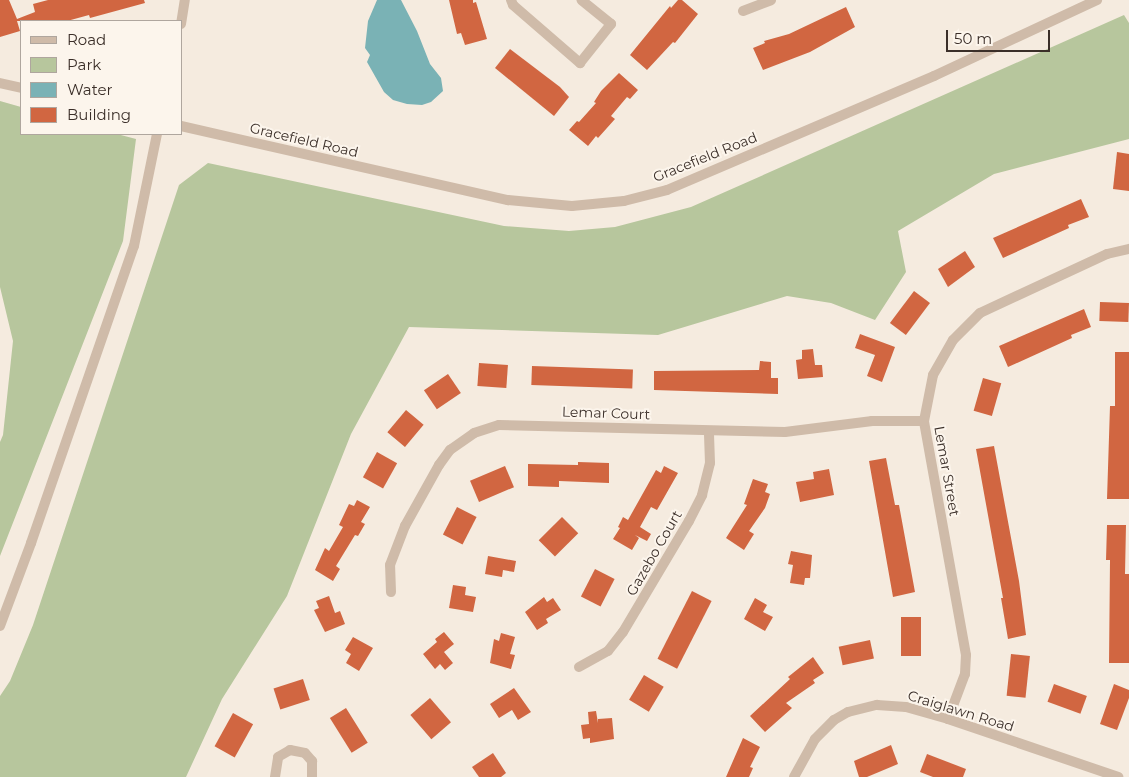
<!DOCTYPE html>
<style>
body{margin:0}
#map{position:relative;width:1129px;height:777px;overflow:hidden;background:#f5ebdf;font-family:Montserrat,sans-serif}
div>[style]{position:absolute}
.green>*{inset:0;background:#b7c69d}
.water>*{inset:0;background:#7ab2b5}
.building>*{inset:0;background:#d16641;transform-origin:0 0}
.street>*{height:10px;margin:-5px;padding:0 5px;transform-origin:5px;border-radius:5px;background:#cfbba9}
span{translate:-50% -50%;white-space:nowrap;text-align:center;line-height:1.15;-webkit-text-stroke:4px #fcf5ec;paint-order:stroke}
.street-label{font-size:14px;color:#3b2f29}
.legend{position:absolute;left:20px;top:20px;width:162px;height:115px;box-sizing:border-box;background:#fcf5ec;border:1px solid #afa69e;margin:0;padding:6px 9px;list-style:none;font-size:15px;color:#3b2f29}
.legend li{display:flex;align-items:center;gap:10px;height:25px}
.legend b{width:25px;border:1px solid #afa69e}
.scale{position:absolute;left:946px;top:30px;width:104px;height:22px;box-sizing:border-box;border:2px solid #3b2f29;border-top:0;padding-left:6px;font-size:15px;line-height:18px;white-space:nowrap;color:#3b2f29;-webkit-text-stroke:4px #fcf5ec;paint-order:stroke}
</style>
<div id="map">
<div class="green">
<div style="clip-path:polygon(1124px 15px,1129px 23px,1129px 139px,994px 174px,898px 231px,906px 272px,875px 320px,831px 303px,787px 296px,658px 335px,409px 327px,351px 434px,287px 596px,222px 699px,186px 777px,0 777px,0 696px,10px 681px,33px 625px,179px 185px,208px 163px,504px 226px,569px 231px,615px 227px,691px 207px)"></div>
<div style="clip-path:polygon(0 101px,21px 107px,21px 134px,117px 134px,136px 139px,123px 241px,0 556px,0 442px,3px 435px,13px 341px,0 287px)"></div>
</div>
<div class="water">
<div style="clip-path:polygon(377px 0,401px 0,417px 31px,430px 64px,441px 78px,443px 91px,431px 102px,422px 105px,407px 104px,393px 100px,384px 92px,367px 62px,370px 55px,365px 48px,368px 21px)"></div>
</div>
<div class="building">
<div style="clip-path:polygon(0 0,9px 0,17px 19px,35px 12px,33px 4px,48px 0,144px 0,145px 3px,90px 18px,89px 15px,67px 21px,17px 21px,20px 31px,0 37px)"></div>
<div style="clip-path:polygon(449px 0,473px 0,473px 3px,476px 2px,487px 39px,465px 45px,461px 33px,457px 34px)"></div>
<div style="clip-path:polygon(678px 0,682px 0,698px 14px,675px 43px,673px 42px,647px 70px,630px 55px,670px 6px,671px 8px)"></div>
<div style="clip-path:polygon(846px 7px,855px 27px,810px 52px,763px 70px,753px 48px,765px 43px,764px 41px,789px 34px)"></div>
<div style="clip-path:polygon(510px 49px,560px 87px,569px 97px,554px 116px,495px 68px)"></div>
<div style="clip-path:polygon(619px 73px,638px 90px,630px 99px,627px 97px,611px 116px,615px 119px,598px 138px,596px 136px,588px 146px,569px 130px,577px 121px,579px 122px,596px 103px,594px 102px,601px 91px)"></div>
<div style="clip-path:polygon(1117px 152px,1129px 154px,1129px 191px,1113px 189px)"></div>
<div style="clip-path:polygon(1081px 199px,1089px 217px,1068px 225px,1069px 228px,1003px 258px,993px 238px)"></div>
<div style="clip-path:polygon(965px 251px,975px 267px,948px 287px,938px 269px)"></div>
<div style="left:914px;top:291px;width:20px;height:40px;rotate:37deg"></div>
<div style="left:1100px;top:302px;width:29px;height:19px;rotate:2deg"></div>
<div style="clip-path:polygon(1084px 309px,1091px 327px,1071px 335px,1072px 338px,1008px 367px,999px 346px)"></div>
<div style="clip-path:polygon(860px 334px,895px 347px,882px 382px,867px 376px,875px 355px,855px 348px)"></div>
<div style="clip-path:polygon(813px 349px,815px 365px,822px 365px,823px 377px,798px 379px,796px 360px,802px 359px,802px 350px)"></div>
<div style="clip-path:polygon(1115px 352px,1129px 352px,1129px 499px,1107px 499px,1110px 406px,1115px 406px)"></div>
<div style="clip-path:polygon(760px 361px,771px 362px,771px 378px,778px 378px,778px 394px,654px 390px,654px 371px,759px 370px)"></div>
<div style="left:479px;top:363px;width:29px;height:23px;rotate:4deg"></div>
<div style="left:532px;top:366px;width:101px;height:19px;rotate:2deg"></div>
<div style="left:448px;top:374px;width:23px;height:29px;rotate:56deg"></div>
<div style="left:983px;top:378px;width:19px;height:34px;rotate:16deg"></div>
<div style="left:406px;top:410px;width:23px;height:29px;rotate:40deg"></div>
<div style="clip-path:polygon(994px 446px,1019px 581px,1026px 635px,1008px 639px,1001px 598px,1003px 598px,976px 449px)"></div>
<div style="left:377px;top:452px;width:23px;height:29px;rotate:29deg"></div>
<div style="clip-path:polygon(886px 458px,895px 505px,899px 505px,915px 592px,893px 597px,869px 461px)"></div>
<div style="clip-path:polygon(578px 462px,609px 463px,609px 483px,559px 481px,559px 487px,528px 486px,528px 464px,578px 465px)"></div>
<div style="left:505px;top:466px;width:23px;height:38px;rotate:67deg"></div>
<div style="clip-path:polygon(664px 466px,678px 473px,657px 510px,651px 507px,640px 527px,651px 534px,647px 541px,635px 535px,639px 538px,632px 550px,613px 539px,620px 528px,618px 527px,623px 517px,628px 520px,656px 470px,661px 473px)"></div>
<div style="clip-path:polygon(829px 469px,834px 495px,800px 502px,796px 482px,814px 479px,813px 472px)"></div>
<div style="clip-path:polygon(753px 479px,768px 484px,765px 492px,770px 494px,765px 508px,749px 531px,754px 534px,744px 550px,726px 538px,747px 505px,744px 504px)"></div>
<div style="clip-path:polygon(357px 500px,370px 507px,361px 522px,365px 524px,358px 536px,355px 535px,336px 566px,340px 569px,333px 581px,315px 570px,325px 548px,329px 551px,343px 527px,339px 525px,349px 504px,354px 506px)"></div>
<div style="left:457px;top:507px;width:22px;height:31px;rotate:27deg"></div>
<div style="left:562px;top:517px;width:23px;height:33px;rotate:45deg"></div>
<div style="clip-path:polygon(1107px 525px,1126px 525px,1125px 574px,1129px 574px,1129px 663px,1109px 663px,1110px 560px,1106px 560px)"></div>
<div style="clip-path:polygon(791px 551px,812px 555px,810px 578px,805px 578px,804px 585px,790px 583px,793px 565px,788px 564px)"></div>
<div style="clip-path:polygon(488px 556px,516px 561px,514px 572px,503px 570px,502px 577px,485px 574px)"></div>
<div style="left:595px;top:569px;width:22px;height:31px;rotate:27deg"></div>
<div style="clip-path:polygon(453px 585px,466px 587px,465px 595px,476px 597px,473px 612px,449px 608px)"></div>
<div style="left:692px;top:591px;width:22px;height:76px;rotate:27deg"></div>
<div style="clip-path:polygon(329px 596px,335px 613px,340px 611px,345px 624px,325px 632px,314px 610px,319px 608px,316px 601px)"></div>
<div style="clip-path:polygon(544px 597px,547px 602px,553px 598px,561px 610px,546px 619px,548px 623px,537px 630px,525px 612px)"></div>
<div style="clip-path:polygon(755px 598px,767px 605px,763px 612px,773px 617px,765px 631px,744px 619px)"></div>
<div style="left:901px;top:617px;width:20px;height:39px"></div>
<div style="clip-path:polygon(444px 632px,454px 644px,444px 652px,453px 663px,445px 670px,440px 664px,435px 669px,423px 654px,437px 642px,435px 639px)"></div>
<div style="clip-path:polygon(501px 633px,515px 637px,510px 654px,515px 655px,511px 669px,490px 663px,494px 639px,499px 641px)"></div>
<div style="clip-path:polygon(353px 637px,373px 648px,359px 671px,346px 663px,351px 654px,345px 650px)"></div>
<div style="left:870px;top:640px;width:19px;height:32px;rotate:78deg"></div>
<div style="left:1011px;top:654px;width:19px;height:42px;rotate:6deg"></div>
<div style="clip-path:polygon(813px 657px,824px 673px,813px 680px,815px 683px,786px 703px,792px 708px,765px 732px,750px 716px,790px 679px,788px 677px)"></div>
<div style="left:644px;top:675px;width:23px;height:29px;rotate:31deg"></div>
<div style="left:303px;top:679px;width:22px;height:31px;rotate:72deg"></div>
<div style="left:1054px;top:684px;width:35px;height:19px;rotate:20deg"></div>
<div style="clip-path:polygon(1114px 684px,1129px 690px,1129px 698px,1117px 730px,1100px 724px)"></div>
<div style="clip-path:polygon(514px 688px,531px 712px,518px 720px,512px 710px,499px 718px,490px 704px)"></div>
<div style="left:430px;top:698px;width:32px;height:26px;rotate:49deg"></div>
<div style="left:346px;top:708px;width:41px;height:19px;rotate:58deg"></div>
<div style="clip-path:polygon(596px 711px,598px 723px,598px 719px,612px 718px,614px 739px,590px 743px,590px 738px,583px 739px,581px 725px,589px 724px,588px 712px)"></div>
<div style="left:233px;top:713px;width:23px;height:38px;rotate:29deg"></div>
<div style="clip-path:polygon(743px 738px,760px 747px,750px 767px,753px 768px,749px 777px,726px 777px)"></div>
<div style="clip-path:polygon(891px 745px,898px 764px,867px 777px,859px 777px,854px 761px)"></div>
<div style="clip-path:polygon(493px 753px,506px 773px,501px 777px,479px 777px,472px 767px)"></div>
<div style="clip-path:polygon(927px 754px,966px 769px,963px 777px,933px 777px,920px 772px)"></div>
</div>
<div class="street">
<div style="left:511px;top:0;width:5px;rotate:68deg"></div>
<div style="left:513px;top:5px;width:89px;rotate:40.9deg"></div>
<div style="left:580px;top:63px;width:50px;rotate:-51.5deg"></div>
<div style="left:611px;top:24px;width:38px;rotate:-141deg"></div>
<div style="left:743px;top:11px;width:30px;rotate:-21deg"></div>
<div style="left:181px;top:24px;width:24px;rotate:-81deg"></div>
<div style="left:0;top:83px;width:22px;rotate:13deg"></div>
<div style="left:181px;top:126px;width:335px;rotate:12.8deg"></div>
<div style="left:508px;top:200px;width:64px;rotate:5.4deg"></div>
<div style="left:572px;top:206px;width:52px;rotate:-5.5deg"></div>
<div style="left:624px;top:201px;width:44px;rotate:-14.3deg"></div>
<div style="left:667px;top:190px;width:290px;rotate:-23.1deg"></div>
<div style="left:934px;top:76px;width:180px;rotate:-25deg"></div>
<div style="left:391px;top:592px;width:27px;rotate:-92deg"></div>
<div style="left:390px;top:565px;width:42px;rotate:-69deg"></div>
<div style="left:405px;top:526px;width:70px;rotate:-60.9deg"></div>
<div style="left:439px;top:465px;width:19px;rotate:-54deg"></div>
<div style="left:450px;top:450px;width:29px;rotate:-35deg"></div>
<div style="left:474px;top:433px;width:26px;rotate:-18deg"></div>
<div style="left:499px;top:425px;width:286px;rotate:1.4deg"></div>
<div style="left:785px;top:432px;width:88px;rotate:-7.2deg"></div>
<div style="left:872px;top:421px;width:52px"></div>
<div style="left:0;top:626px;width:89px;rotate:-69.5deg"></div>
<div style="left:31px;top:543px;width:314px;rotate:-70.9deg"></div>
<div style="left:134px;top:246px;width:114px;rotate:-78.4deg"></div>
<div style="left:579px;top:667px;width:33px;rotate:-29deg"></div>
<div style="left:608px;top:651px;width:24px;rotate:-52deg"></div>
<div style="left:623px;top:632px;width:129px;rotate:-59.3deg"></div>
<div style="left:689px;top:521px;width:29px;rotate:-63deg"></div>
<div style="left:702px;top:495px;width:33px;rotate:-76deg"></div>
<div style="left:710px;top:463px;width:32px;rotate:-92deg"></div>
<div style="left:948px;top:719px;width:48px;rotate:-69.3deg"></div>
<div style="left:965px;top:674px;width:19px;rotate:-87deg"></div>
<div style="left:966px;top:655px;width:238px;rotate:-100.2deg"></div>
<div style="left:924px;top:421px;width:47px;rotate:-78.9deg"></div>
<div style="left:933px;top:375px;width:40px;rotate:-60.3deg"></div>
<div style="left:953px;top:340px;width:38px;rotate:-45deg"></div>
<div style="left:980px;top:313px;width:140px;rotate:-24.9deg"></div>
<div style="left:1107px;top:254px;width:23px;rotate:-13deg"></div>
<div style="left:275px;top:777px;width:20px;rotate:-81deg"></div>
<div style="left:278px;top:757px;width:14px;rotate:-30deg"></div>
<div style="left:290px;top:750px;width:15px;rotate:11deg"></div>
<div style="left:305px;top:753px;width:11px;rotate:49deg"></div>
<div style="left:312px;top:761px;width:16px;rotate:90deg"></div>
<div style="left:794px;top:777px;width:43px;rotate:-61.1deg"></div>
<div style="left:815px;top:739px;width:27px;rotate:-45deg"></div>
<div style="left:834px;top:720px;width:16px;rotate:-30deg"></div>
<div style="left:848px;top:712px;width:30px;rotate:-14deg"></div>
<div style="left:877px;top:705px;width:29px;rotate:4deg"></div>
<div style="left:906px;top:707px;width:44px;rotate:15.9deg"></div>
<div style="left:948px;top:719px;width:180px;rotate:18.8deg"></div>
</div>
<div class="street-label">
<span style="left:304px;top:140px;rotate:13deg">Gracefield Road</span>
<span style="left:705px;top:157px;rotate:-22deg">Gracefield Road</span>
<span style="left:606px;top:413px;rotate:2deg">Lemar Court</span>
<span style="left:947px;top:471px;rotate:80deg">Lemar Street</span>
<span style="left:654px;top:553px;rotate:-60deg">Gazebo Court</span>
<span style="left:961px;top:711px;rotate:17deg">Craiglawn Road</span>
</div>
<ul class="legend">
<li><b style="height:6px;background:#cfbba9"></b>Road</li>
<li><b style="height:14px;background:#b7c69d"></b>Park</li>
<li><b style="height:14px;background:#7ab2b5"></b>Water</li>
<li><b style="height:14px;background:#d16641"></b>Building</li>
</ul>
<div class="scale">50 m</div>
</div>
